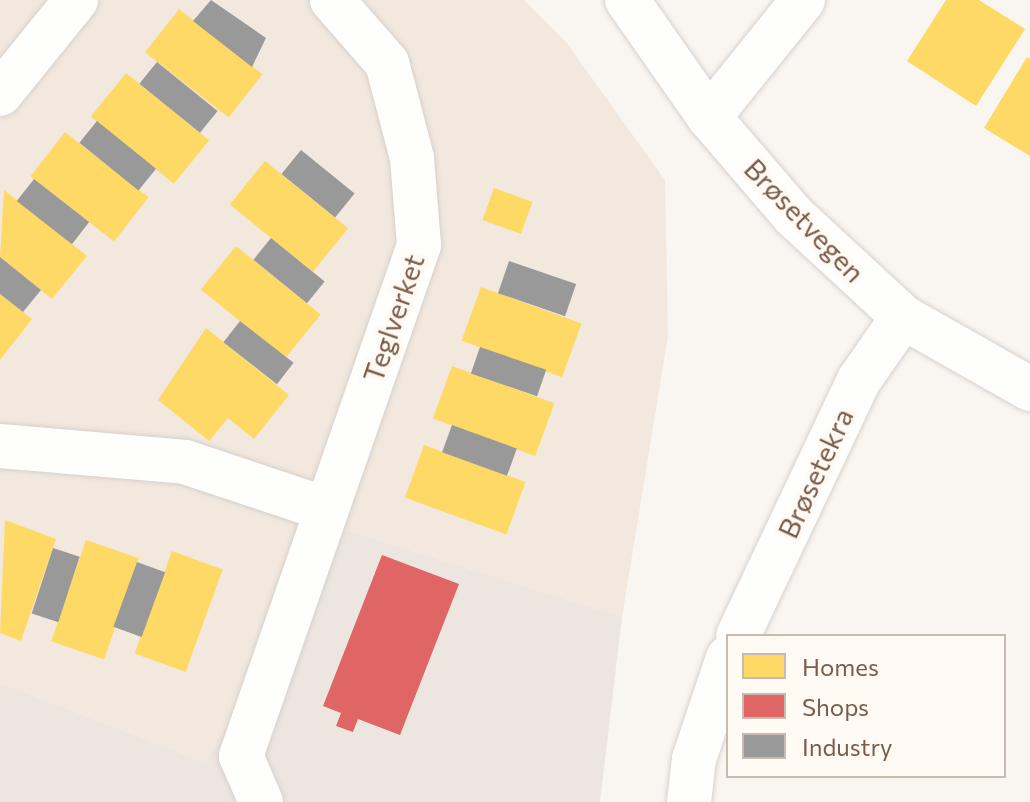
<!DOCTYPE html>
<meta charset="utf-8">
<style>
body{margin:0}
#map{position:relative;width:1030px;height:802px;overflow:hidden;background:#f9f5f0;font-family:Commissioner,sans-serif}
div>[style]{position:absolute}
.residential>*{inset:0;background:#f2e8de}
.industrial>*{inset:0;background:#ede5e0}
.homes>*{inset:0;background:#ffd966;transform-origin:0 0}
.shops>*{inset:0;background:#e06666}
.industry>*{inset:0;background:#999;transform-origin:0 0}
.roads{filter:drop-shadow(0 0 2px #d7d1cb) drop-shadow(0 0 2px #d7d1cb)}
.street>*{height:44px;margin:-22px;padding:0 22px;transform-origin:22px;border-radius:22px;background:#fefefd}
.secondary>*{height:44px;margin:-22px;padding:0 22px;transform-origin:22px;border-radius:22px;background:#fefefd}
span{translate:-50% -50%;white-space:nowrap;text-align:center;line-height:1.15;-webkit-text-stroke:8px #fffaf3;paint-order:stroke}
.street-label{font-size:28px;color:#7a5c4d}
.legend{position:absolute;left:726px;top:634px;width:280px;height:144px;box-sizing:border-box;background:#fffaf3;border:2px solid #cabbb1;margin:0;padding:10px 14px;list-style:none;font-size:24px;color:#7a5c4d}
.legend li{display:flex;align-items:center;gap:16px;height:40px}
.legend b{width:40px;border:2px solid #cabbb1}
</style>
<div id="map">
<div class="residential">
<div style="clip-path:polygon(0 0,524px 0,566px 42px,665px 180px,668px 336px,622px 617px,346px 530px,204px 762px,0 683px)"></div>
</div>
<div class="industrial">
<div style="clip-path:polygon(346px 530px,622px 617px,600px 802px,0 802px,0 683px,204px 762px)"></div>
</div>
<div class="homes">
<div style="clip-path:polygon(946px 0,979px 0,1025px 29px,976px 106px,907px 61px)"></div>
<div style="left:179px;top:9px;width:106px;height:55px;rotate:38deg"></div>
<div style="clip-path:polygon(1027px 57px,1030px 59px,1030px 156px,984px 128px)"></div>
<div style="left:126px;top:73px;width:107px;height:56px;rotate:39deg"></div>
<div style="left:65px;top:132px;width:106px;height:56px;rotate:38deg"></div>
<div style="left:265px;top:161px;width:107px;height:56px;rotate:39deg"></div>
<div style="left:494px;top:188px;width:41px;height:34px;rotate:20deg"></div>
<div style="clip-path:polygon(4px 190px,87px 256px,52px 299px,0 257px)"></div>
<div style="left:236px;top:246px;width:109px;height:56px;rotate:39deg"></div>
<div style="left:481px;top:287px;width:107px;height:57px;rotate:20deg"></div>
<div style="clip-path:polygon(0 294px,32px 319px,0 360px)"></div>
<div style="clip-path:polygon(206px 328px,289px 395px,254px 439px,228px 418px,209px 441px,158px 400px)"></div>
<div style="left:452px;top:366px;width:109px;height:56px;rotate:20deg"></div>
<div style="left:424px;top:445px;width:108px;height:56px;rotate:20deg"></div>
<div style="clip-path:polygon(5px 520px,56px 539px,21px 641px,0 633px)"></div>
<div style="left:86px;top:540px;width:56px;height:107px;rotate:19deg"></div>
<div style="left:172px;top:551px;width:54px;height:109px;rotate:20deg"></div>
</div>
<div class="shops">
<div style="clip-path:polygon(382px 555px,459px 584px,400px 735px,358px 719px,353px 732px,336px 726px,341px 713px,323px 706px)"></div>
</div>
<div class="industry">
<div style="clip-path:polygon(211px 0,266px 38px,252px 67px,193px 21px)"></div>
<div style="left:157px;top:62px;width:78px;height:28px;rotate:39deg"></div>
<div style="left:97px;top:121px;width:76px;height:28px;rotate:39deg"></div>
<div style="left:301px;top:150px;width:69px;height:31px;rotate:39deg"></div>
<div style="left:34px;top:179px;width:70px;height:28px;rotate:38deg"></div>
<div style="left:271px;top:238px;width:69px;height:28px;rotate:39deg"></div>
<div style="clip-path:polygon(0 257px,41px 290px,23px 312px,0 294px)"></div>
<div style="left:509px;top:261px;width:71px;height:34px;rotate:19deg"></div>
<div style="left:240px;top:321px;width:68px;height:27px;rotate:38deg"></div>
<div style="left:480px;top:347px;width:70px;height:28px;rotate:19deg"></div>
<div style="left:452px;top:425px;width:69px;height:29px;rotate:20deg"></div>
<div style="left:53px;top:548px;width:28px;height:69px;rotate:18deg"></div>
<div style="left:137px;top:562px;width:30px;height:69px;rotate:20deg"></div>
</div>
<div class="roads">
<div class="street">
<div style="left:0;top:94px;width:121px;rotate:-51deg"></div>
<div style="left:0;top:446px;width:186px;rotate:4.9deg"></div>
<div style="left:185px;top:462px;width:149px;rotate:18.4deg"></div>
<div style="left:738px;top:636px;width:283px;rotate:-64.7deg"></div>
<div style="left:859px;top:380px;width:77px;rotate:-55.1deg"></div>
<div style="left:261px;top:802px;width:50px;rotate:-113.5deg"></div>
<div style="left:241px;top:756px;width:541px;rotate:-70.79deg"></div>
<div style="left:419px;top:245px;width:87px;rotate:-94.6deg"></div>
<div style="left:412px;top:158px;width:98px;rotate:-104.7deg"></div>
<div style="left:387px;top:63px;width:84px;rotate:-131.1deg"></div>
<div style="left:689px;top:802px;width:43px;rotate:-83.4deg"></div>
<div style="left:694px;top:759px;width:107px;rotate:-71.4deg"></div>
</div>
<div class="secondary">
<div style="left:627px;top:0;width:143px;rotate:55deg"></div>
<div style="left:709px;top:117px;width:130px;rotate:49.4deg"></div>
<div style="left:794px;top:216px;width:149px;rotate:42.8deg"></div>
<div style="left:903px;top:317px;width:146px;rotate:29.6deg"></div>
<div style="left:709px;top:117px;width:150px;rotate:-51.2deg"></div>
</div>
</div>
<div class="street-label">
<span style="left:805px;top:220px;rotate:46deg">Brøsetvegen</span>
<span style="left:393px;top:318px;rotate:-71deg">Teglverket</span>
<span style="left:815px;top:473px;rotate:-65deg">Brøsetekra</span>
</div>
<ul class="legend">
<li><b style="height:22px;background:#ffd966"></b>Homes</li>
<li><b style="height:22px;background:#e06666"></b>Shops</li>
<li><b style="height:22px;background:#999"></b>Industry</li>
</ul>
</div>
